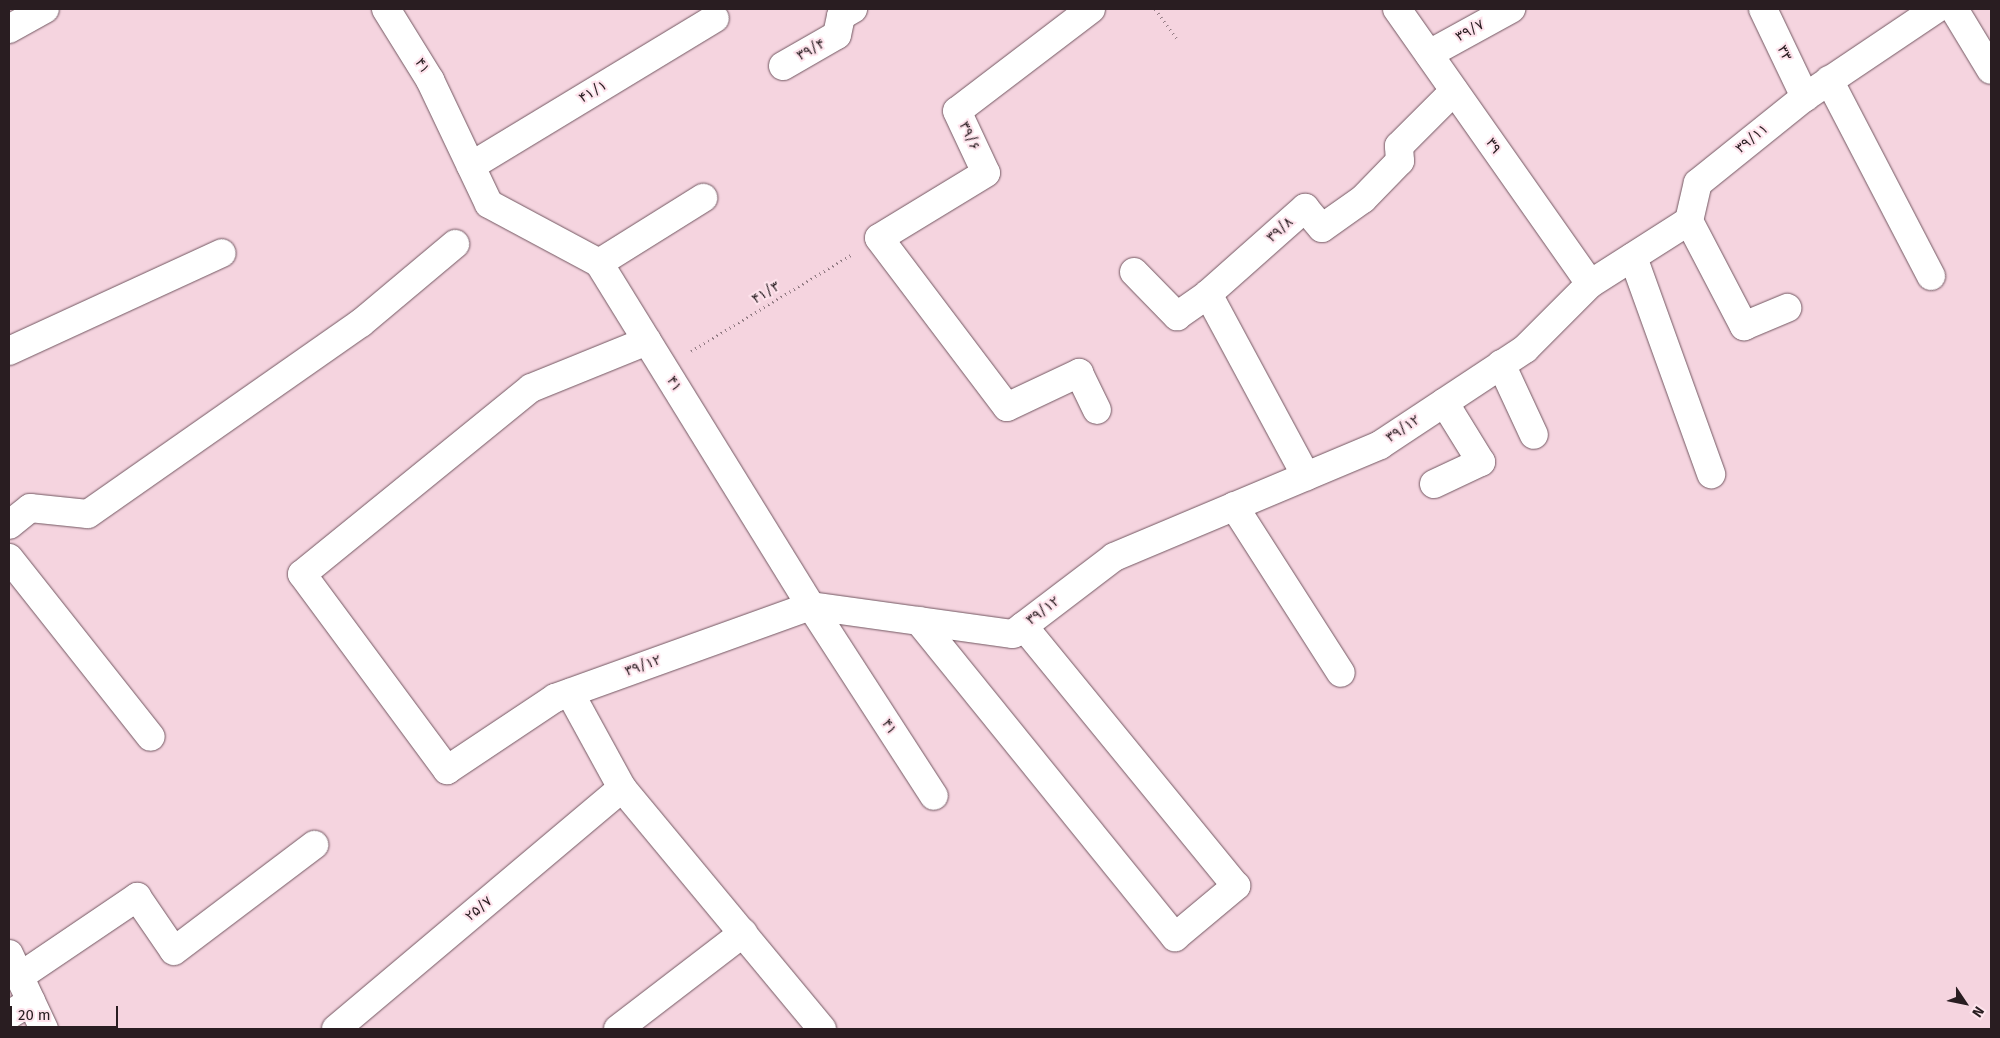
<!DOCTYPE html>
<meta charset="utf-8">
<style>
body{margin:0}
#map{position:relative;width:2000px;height:1038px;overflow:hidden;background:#f5d4df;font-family:"Fira Sans",sans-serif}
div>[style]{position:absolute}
.path>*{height:3px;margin-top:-1.5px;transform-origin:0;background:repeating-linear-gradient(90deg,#947d85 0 1px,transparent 0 5px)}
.roads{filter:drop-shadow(0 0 1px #725761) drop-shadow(0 0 1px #725761)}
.minor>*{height:28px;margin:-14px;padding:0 14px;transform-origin:14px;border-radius:14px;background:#fff}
span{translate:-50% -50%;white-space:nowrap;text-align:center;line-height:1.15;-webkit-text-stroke:4px #fee3ec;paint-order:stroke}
.street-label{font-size:14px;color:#291d21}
.frame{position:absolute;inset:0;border:10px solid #291d21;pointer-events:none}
.north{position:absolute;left:1940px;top:978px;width:50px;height:50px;-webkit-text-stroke:4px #fee3ec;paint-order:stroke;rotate:124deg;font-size:14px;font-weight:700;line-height:20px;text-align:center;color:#291d21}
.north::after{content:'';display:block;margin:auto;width:18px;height:22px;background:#291d21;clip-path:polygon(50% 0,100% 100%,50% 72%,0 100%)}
.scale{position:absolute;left:10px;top:1006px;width:108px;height:22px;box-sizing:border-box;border:2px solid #291d21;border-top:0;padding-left:6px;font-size:15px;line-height:18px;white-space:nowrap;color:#291d21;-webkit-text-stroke:4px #fee3ec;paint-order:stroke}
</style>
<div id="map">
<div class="path">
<div style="left:1155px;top:9px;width:37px;rotate:54deg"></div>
<div style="left:691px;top:351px;width:187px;rotate:-31deg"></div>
</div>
<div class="roads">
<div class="minor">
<div style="left:386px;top:9px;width:84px;rotate:58.2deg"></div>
<div style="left:430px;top:80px;width:137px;rotate:64.6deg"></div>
<div style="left:489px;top:204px;width:125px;rotate:28.2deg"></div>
<div style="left:599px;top:263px;width:403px;rotate:58.3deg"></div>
<div style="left:811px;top:606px;width:226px;rotate:57.1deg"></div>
<div style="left:1091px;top:9px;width:168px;rotate:142.7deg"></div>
<div style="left:957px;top:111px;width:68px;rotate:64.9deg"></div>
<div style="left:986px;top:173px;width:125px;rotate:148.7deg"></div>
<div style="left:879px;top:238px;width:212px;rotate:52.9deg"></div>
<div style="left:1007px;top:407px;width:80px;rotate:-25.3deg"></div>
<div style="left:1079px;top:373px;width:41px;rotate:64.1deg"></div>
<div style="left:1397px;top:9px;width:336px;rotate:54.9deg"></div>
<div style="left:1763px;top:9px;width:98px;rotate:64.5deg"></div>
<div style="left:1954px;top:9px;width:71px;rotate:58.8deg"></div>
<div style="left:9px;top:29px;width:41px;rotate:-29.1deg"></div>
<div style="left:1429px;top:54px;width:94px;rotate:-28.8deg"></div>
<div style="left:783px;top:66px;width:62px;rotate:-29.9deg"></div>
<div style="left:837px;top:35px;width:19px;rotate:-78deg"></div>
<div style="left:841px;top:16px;width:14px;rotate:-30deg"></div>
<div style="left:1829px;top:80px;width:221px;rotate:62.5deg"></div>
<div style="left:471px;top:166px;width:285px;rotate:-31.2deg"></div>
<div style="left:1689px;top:221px;width:119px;rotate:62.4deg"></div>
<div style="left:1744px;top:326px;width:47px;rotate:-22.7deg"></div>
<div style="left:1633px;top:257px;width:231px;rotate:70.2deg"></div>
<div style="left:599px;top:263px;width:123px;rotate:-32deg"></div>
<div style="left:1134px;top:272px;width:62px;rotate:45.7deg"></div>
<div style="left:1177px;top:316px;width:38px;rotate:-35deg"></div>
<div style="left:1208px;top:294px;width:130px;rotate:-41.6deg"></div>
<div style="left:1305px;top:208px;width:26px;rotate:50deg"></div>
<div style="left:1322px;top:228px;width:50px;rotate:-35.3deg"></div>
<div style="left:1363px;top:199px;width:53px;rotate:-45.8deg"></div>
<div style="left:1400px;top:161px;width:15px;rotate:-94deg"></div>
<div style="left:1399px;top:146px;width:78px;rotate:-45deg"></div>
<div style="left:1208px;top:294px;width:207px;rotate:61.7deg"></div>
<div style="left:647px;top:341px;width:125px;rotate:157.9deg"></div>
<div style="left:531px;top:388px;width:295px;rotate:140.9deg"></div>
<div style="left:302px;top:574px;width:244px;rotate:53.5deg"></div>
<div style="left:447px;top:770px;width:130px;rotate:-33.7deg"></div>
<div style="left:555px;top:698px;width:272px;rotate:-19.8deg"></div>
<div style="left:811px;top:606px;width:204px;rotate:7.9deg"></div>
<div style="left:1013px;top:634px;width:127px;rotate:-37.3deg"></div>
<div style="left:1114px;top:557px;width:289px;rotate:-22.8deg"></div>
<div style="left:1380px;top:445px;width:174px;rotate:-33.5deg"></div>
<div style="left:1525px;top:349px;width:92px;rotate:-45deg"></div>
<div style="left:1590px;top:284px;width:117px;rotate:-32.5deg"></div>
<div style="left:1689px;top:221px;width:39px;rotate:-77deg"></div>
<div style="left:1698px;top:183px;width:137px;rotate:-38.8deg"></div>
<div style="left:1805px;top:97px;width:158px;rotate:-33.9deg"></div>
<div style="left:9px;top:351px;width:234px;rotate:-24.7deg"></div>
<div style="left:1501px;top:364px;width:78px;rotate:65.1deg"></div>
<div style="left:1434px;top:484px;width:52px;rotate:-25.1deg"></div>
<div style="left:1481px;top:462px;width:70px;rotate:-121.7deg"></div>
<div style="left:1234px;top:506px;width:198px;rotate:57.4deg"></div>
<div style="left:9px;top:525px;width:27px;rotate:-39deg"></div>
<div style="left:30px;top:508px;width:58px;rotate:5.9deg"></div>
<div style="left:88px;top:514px;width:333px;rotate:-35deg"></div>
<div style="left:361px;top:323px;width:123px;rotate:-40deg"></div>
<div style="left:9px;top:558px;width:228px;rotate:51.6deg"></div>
<div style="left:919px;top:621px;width:407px;rotate:51deg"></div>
<div style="left:1175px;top:937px;width:80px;rotate:-39.9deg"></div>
<div style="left:1236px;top:886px;width:336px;rotate:-129.3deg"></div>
<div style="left:570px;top:693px;width:108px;rotate:61.3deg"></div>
<div style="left:622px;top:788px;width:313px;rotate:50.3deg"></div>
<div style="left:9px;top:954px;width:83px;rotate:65deg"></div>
<div style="left:19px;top:977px;width:143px;rotate:-34.1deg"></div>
<div style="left:137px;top:897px;width:65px;rotate:55.6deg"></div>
<div style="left:174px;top:951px;width:176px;rotate:-37.1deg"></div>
<div style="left:9px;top:1015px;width:26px;rotate:-32deg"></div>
<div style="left:336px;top:1029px;width:374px;rotate:-40.1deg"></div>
<div style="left:618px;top:1029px;width:158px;rotate:-37.5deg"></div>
</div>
</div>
<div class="street-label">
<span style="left:1470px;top:31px;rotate:-29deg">۳۹/۷</span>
<span style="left:811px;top:50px;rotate:-29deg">۳۹/۴</span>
<span style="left:1784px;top:53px;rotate:64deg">۳۳</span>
<span style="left:422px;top:66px;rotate:58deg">۴۱</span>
<span style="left:593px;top:92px;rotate:-31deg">۴۱/۱</span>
<span style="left:969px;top:136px;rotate:65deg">۳۹/۶</span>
<span style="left:1752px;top:139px;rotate:-39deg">۳۹/۱۱</span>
<span style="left:1493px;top:146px;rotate:55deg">۳۹</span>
<span style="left:1280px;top:230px;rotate:-42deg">۳۹/۸</span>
<span style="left:766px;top:293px;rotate:-31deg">۴۱/۳</span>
<span style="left:674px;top:384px;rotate:58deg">۴۱</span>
<span style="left:1403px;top:429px;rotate:-34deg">۳۹/۱۲</span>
<span style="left:1043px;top:611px;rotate:-37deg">۳۹/۱۲</span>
<span style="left:643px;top:666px;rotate:-20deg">۳۹/۱۲</span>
<span style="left:889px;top:727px;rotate:57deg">۴۱</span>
<span style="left:479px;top:909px;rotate:-40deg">۲۵/۷</span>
</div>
<div class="frame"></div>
<div class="north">N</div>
<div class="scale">20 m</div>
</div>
